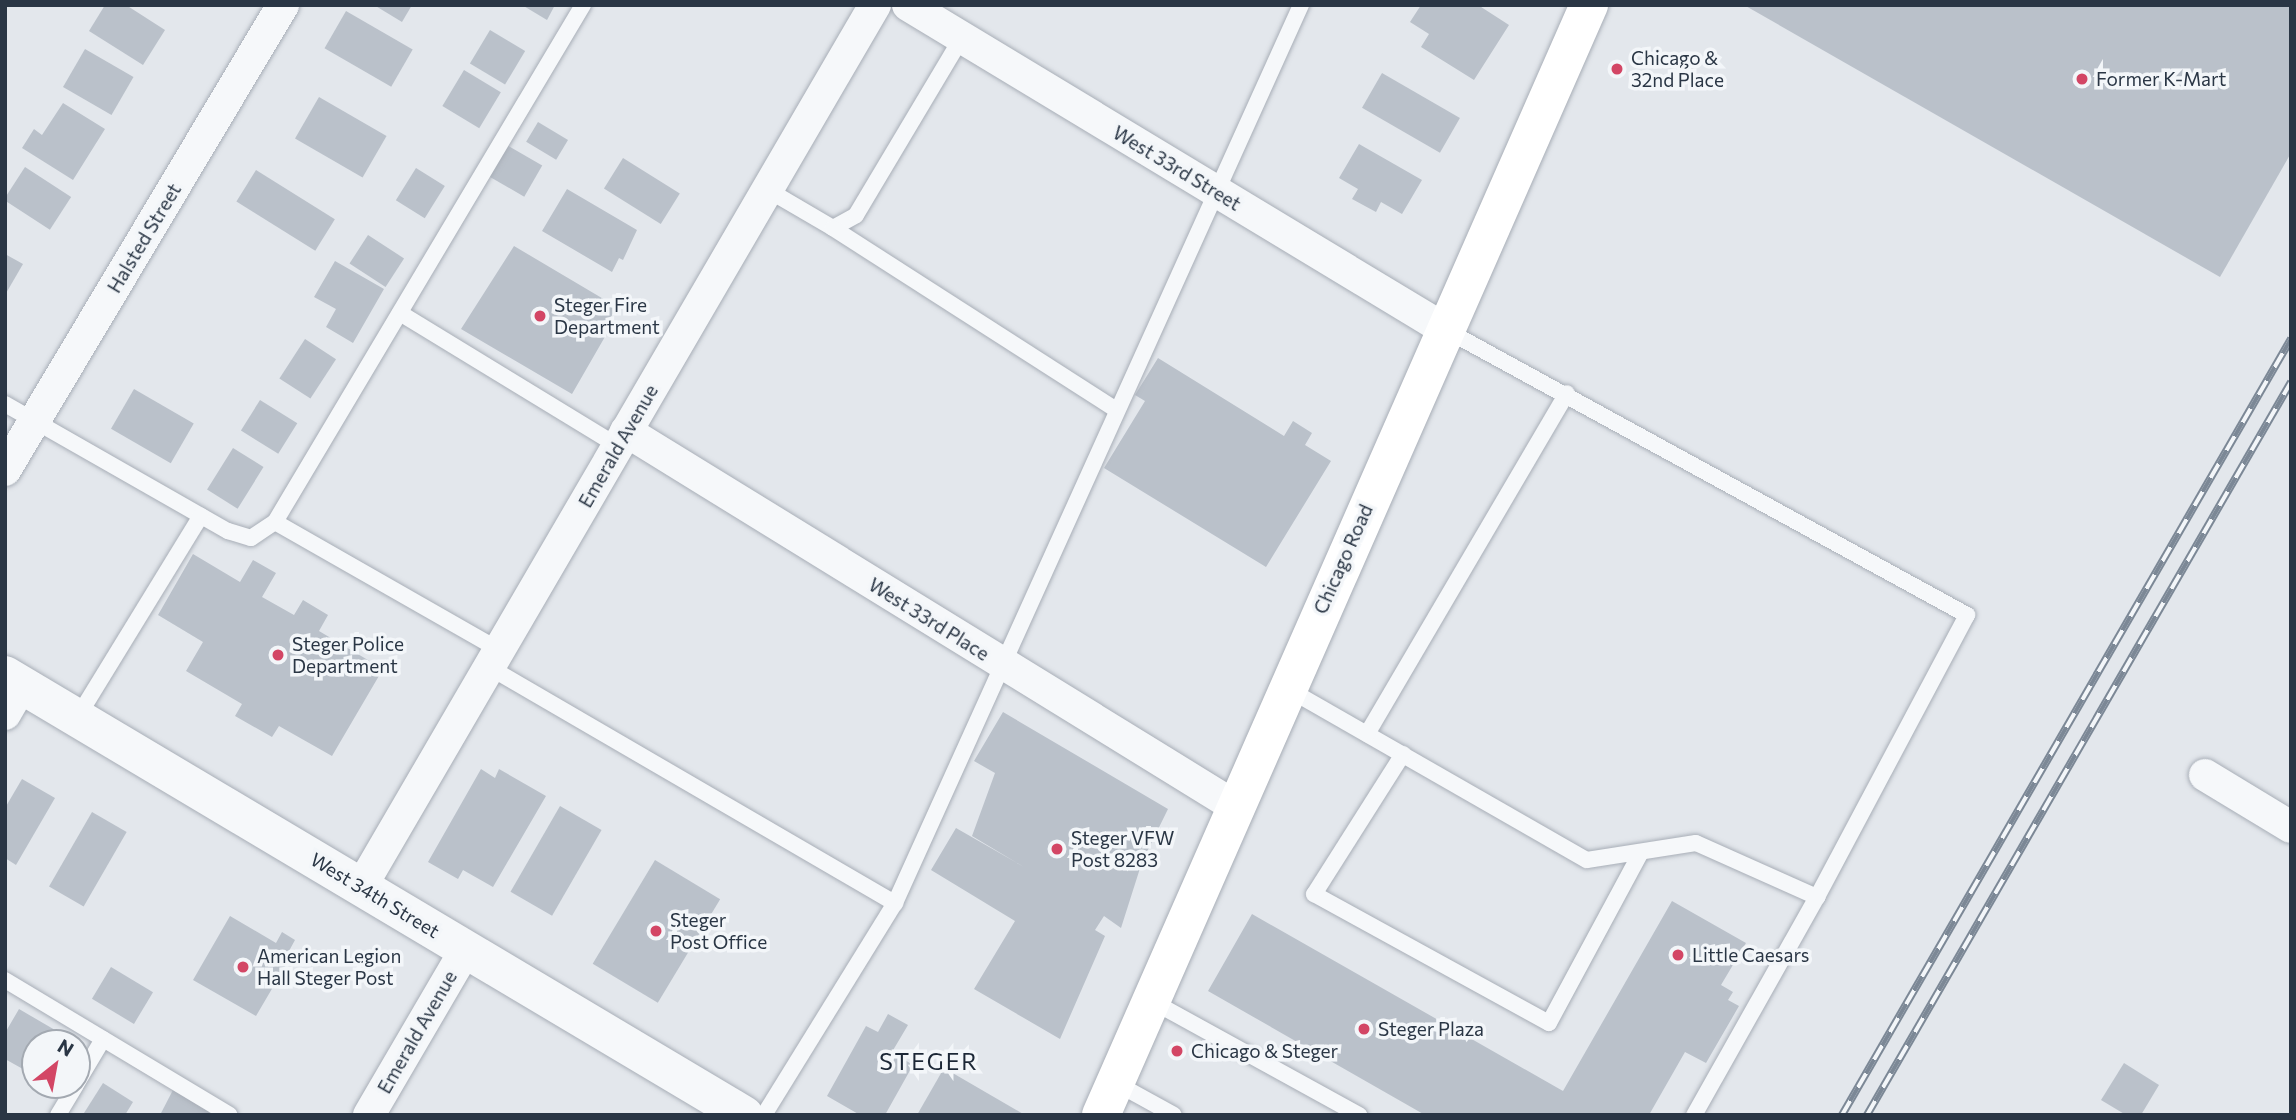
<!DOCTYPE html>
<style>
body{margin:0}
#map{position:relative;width:2296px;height:1120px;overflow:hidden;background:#e3e7ec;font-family:Commissioner,sans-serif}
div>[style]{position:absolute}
.building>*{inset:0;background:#bac1ca;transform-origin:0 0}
.roads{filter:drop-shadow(0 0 2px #a8aeb7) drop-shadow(0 0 2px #a8aeb7)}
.service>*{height:16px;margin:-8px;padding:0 8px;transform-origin:8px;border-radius:8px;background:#f6f8fa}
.minor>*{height:32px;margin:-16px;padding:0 16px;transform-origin:16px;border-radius:16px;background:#f6f8fa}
.tertiary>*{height:38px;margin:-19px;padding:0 19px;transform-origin:19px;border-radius:19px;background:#f6f8fa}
.primary>*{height:38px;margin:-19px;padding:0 19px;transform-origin:19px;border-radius:19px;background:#fff}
.rail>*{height:8px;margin-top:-4px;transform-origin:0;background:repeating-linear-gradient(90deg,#f3f6f9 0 16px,#7c8896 0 32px);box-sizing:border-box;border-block:2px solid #7c8896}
.dots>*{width:19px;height:19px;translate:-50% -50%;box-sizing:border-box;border:4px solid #f3f6f9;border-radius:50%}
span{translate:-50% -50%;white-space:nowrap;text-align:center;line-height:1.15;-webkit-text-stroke:7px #f3f6f9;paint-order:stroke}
.poi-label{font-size:19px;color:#2a3645}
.left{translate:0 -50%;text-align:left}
.street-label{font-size:19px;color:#2a3645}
.quarter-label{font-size:23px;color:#1c2736;letter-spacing:2px}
.frame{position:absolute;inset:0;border:7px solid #2a3645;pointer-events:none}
.north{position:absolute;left:21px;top:1029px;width:70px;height:70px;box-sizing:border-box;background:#f3f6f9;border:2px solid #a3a9b1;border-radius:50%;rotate:31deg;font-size:19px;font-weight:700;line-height:28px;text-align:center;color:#2a3645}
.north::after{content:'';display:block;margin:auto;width:24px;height:32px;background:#d34665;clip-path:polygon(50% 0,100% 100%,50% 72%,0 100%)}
</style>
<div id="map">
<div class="building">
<div style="clip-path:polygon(105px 5px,126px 5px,165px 30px,143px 65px,89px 31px)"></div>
<div style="clip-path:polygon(374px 5px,412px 5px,402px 22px)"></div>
<div style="clip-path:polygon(522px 5px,555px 5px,547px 20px)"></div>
<div style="clip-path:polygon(1421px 5px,1478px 5px,1509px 25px,1474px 80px,1421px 47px,1429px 34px,1410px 22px)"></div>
<div style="clip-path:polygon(1744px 5px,2291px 5px,2291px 153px,2220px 277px)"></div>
<div style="left:346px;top:11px;width:77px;height:43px;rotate:30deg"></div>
<div style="left:490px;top:30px;width:41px;height:39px;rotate:31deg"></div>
<div style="left:85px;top:49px;width:56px;height:44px;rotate:30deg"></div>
<div style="left:464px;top:70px;width:43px;height:42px;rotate:31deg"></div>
<div style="left:1382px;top:73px;width:90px;height:40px;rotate:30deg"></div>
<div style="left:319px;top:97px;width:78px;height:48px;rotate:30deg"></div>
<div style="clip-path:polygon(63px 103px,105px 129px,73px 180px,22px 148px,34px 129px,42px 135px)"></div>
<div style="left:538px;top:122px;width:35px;height:23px;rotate:31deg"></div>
<div style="left:505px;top:144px;width:43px;height:36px;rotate:30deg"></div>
<div style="clip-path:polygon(1359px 144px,1422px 180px,1402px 214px,1381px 202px,1376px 212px,1352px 199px,1358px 189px,1339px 178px)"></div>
<div style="left:623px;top:158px;width:67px;height:36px;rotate:32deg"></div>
<div style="left:25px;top:167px;width:55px;height:39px;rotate:33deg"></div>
<div style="left:416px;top:168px;width:34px;height:38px;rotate:32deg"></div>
<div style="left:256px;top:170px;width:93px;height:37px;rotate:32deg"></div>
<div style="clip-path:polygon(567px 189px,637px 230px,623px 260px,619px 258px,612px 272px,542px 231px)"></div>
<div style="left:368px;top:235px;width:43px;height:34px;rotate:33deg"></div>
<div style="clip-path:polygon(514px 246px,617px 307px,606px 325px,610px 328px,572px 394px,461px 329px)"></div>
<div style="clip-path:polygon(5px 254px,23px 264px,5px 295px)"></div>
<div style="clip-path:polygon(335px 261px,384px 289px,353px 343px,326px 327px,336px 309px,314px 297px)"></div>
<div style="left:305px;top:339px;width:37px;height:47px;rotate:33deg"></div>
<div style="clip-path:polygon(1158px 358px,1284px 436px,1293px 421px,1312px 433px,1305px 445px,1331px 461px,1266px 567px,1104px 468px,1145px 401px,1135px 395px)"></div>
<div style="left:134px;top:389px;width:69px;height:46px;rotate:30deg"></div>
<div style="left:260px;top:400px;width:44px;height:36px;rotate:32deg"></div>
<div style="left:233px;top:448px;width:36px;height:49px;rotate:32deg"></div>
<div style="clip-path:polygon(193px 554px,240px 582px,253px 560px,276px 573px,262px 597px,294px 615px,303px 600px,328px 615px,319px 631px,383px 669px,332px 756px,279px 726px,272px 737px,235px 716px,242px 704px,186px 671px,203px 642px,158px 615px)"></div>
<div style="clip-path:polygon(1003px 712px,1168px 809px,1142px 862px,1121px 928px,1104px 916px,1095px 930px,1105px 936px,1060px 1039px,974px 989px,1015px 921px,931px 870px,956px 828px,1024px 867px,972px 836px,995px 773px,974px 761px)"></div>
<div style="clip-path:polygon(481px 769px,495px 778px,499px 769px,546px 796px,493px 887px,463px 870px,458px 879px,428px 862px)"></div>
<div style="clip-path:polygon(22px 779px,55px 798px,16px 865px,5px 858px,5px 808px)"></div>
<div style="left:560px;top:806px;width:48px;height:99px;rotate:30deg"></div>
<div style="left:92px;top:812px;width:40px;height:86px;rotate:30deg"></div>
<div style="left:655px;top:860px;width:76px;height:121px;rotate:31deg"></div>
<div style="clip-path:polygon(1672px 901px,1746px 943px,1721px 985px,1733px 992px,1728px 1000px,1739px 1006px,1706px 1063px,1685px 1052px,1649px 1115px,1425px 1115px,1208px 991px,1252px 914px,1563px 1091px)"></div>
<div style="clip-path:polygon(230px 916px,276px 943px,282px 932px,295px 940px,289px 951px,293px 953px,256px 1016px,193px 980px)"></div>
<div style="left:111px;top:967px;width:49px;height:37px;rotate:31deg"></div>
<div style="clip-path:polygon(19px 1009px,55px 1030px,48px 1043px,35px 1043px,30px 1073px,5px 1059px,5px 1033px)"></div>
<div style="clip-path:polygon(888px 1014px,908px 1025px,892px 1052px,913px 1065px,885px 1115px,860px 1115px,827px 1096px,866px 1026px,878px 1032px)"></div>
<div style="clip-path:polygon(2124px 1063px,2159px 1085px,2141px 1115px,2126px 1115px,2101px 1100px)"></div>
<div style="clip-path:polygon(944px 1068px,1025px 1115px,917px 1115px)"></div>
<div style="clip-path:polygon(103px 1083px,133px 1102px,125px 1115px,84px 1113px)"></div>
<div style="clip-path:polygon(173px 1090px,210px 1111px,208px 1115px,160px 1115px)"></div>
</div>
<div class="roads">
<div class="service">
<div style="left:768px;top:190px;width:75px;rotate:30.3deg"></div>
<div style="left:833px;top:228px;width:26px;rotate:-29deg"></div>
<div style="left:856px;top:215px;width:207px;rotate:-59.2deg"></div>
<div style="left:833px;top:228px;width:337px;rotate:32.7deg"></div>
<div style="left:400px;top:313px;width:255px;rotate:31.4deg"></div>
<div style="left:1446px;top:330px;width:594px;rotate:28.68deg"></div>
<div style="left:1967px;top:615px;width:319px;rotate:118deg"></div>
<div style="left:1817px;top:897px;width:250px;rotate:119.4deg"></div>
<div style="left:5px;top:404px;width:257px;rotate:29.7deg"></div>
<div style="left:228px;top:531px;width:24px;rotate:17deg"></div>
<div style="left:251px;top:538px;width:29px;rotate:-34deg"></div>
<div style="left:275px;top:522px;width:602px;rotate:-59.22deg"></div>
<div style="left:275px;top:522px;width:258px;rotate:29.7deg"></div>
<div style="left:489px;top:667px;width:470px;rotate:30.2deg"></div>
<div style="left:1288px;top:689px;width:344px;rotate:29.8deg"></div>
<div style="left:1587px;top:860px;width:110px;rotate:-8.9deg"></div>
<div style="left:1696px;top:843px;width:133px;rotate:24.1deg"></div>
<div style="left:77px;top:718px;width:237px;rotate:-58.5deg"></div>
<div style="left:1367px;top:734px;width:395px;rotate:-59.6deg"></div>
<div style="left:1403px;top:754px;width:166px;rotate:122.4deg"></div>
<div style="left:1314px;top:894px;width:268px;rotate:28.8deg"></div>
<div style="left:1549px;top:1023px;width:194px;rotate:-61.7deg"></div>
<div style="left:5px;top:980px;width:262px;rotate:31deg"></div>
<div style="left:1150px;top:1000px;width:239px;rotate:28.8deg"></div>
<div style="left:1114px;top:1082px;width:68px;rotate:28.8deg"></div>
<div style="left:77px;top:1083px;width:51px;rotate:-59.4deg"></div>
<div style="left:58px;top:1115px;width:35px;rotate:-59deg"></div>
<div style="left:764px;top:1115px;width:249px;rotate:-58.3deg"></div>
<div style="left:895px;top:903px;width:986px;rotate:-65.67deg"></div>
</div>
<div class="minor">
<div style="left:908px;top:5px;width:629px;rotate:31.14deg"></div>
<div style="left:626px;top:431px;width:713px;rotate:31.64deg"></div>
<div style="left:5px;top:470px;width:542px;rotate:-59.13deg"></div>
<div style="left:5px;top:714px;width:34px;rotate:-60deg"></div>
<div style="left:2205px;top:775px;width:100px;rotate:31.2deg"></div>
<div style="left:361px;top:887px;width:1021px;rotate:-59.77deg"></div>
<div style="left:369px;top:1115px;width:192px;rotate:-59.7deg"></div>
</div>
<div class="tertiary">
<div style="left:5px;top:675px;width:860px;rotate:30.77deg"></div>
</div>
<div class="primary">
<div style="left:1101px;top:1115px;width:1213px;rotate:-66.27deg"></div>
</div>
</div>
<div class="rail">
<div style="left:1842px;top:1115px;width:897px;rotate:-59.95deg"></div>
<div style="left:1867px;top:1115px;width:847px;rotate:-59.95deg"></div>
</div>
<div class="dots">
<div style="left:1617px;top:69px;background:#d34665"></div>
<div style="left:2082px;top:79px;background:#d34665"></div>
<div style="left:540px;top:316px;background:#d34665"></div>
<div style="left:278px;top:655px;background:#d34665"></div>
<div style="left:1057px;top:849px;background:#d34665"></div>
<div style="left:656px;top:931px;background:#d34665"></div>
<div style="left:1678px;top:955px;background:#d34665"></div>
<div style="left:243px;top:967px;background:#d34665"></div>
<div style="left:1364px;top:1029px;background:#d34665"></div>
<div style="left:1177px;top:1051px;background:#d34665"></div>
</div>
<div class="poi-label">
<span class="left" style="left:1631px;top:69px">Chicago &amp;<br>32nd Place</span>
<span class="left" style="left:2096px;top:79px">Former K-Mart</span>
<span class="left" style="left:554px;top:316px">Steger Fire<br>Department</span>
<span class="left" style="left:292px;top:655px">Steger Police<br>Department</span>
<span class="left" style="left:1071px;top:849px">Steger VFW<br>Post 8283</span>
<span class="left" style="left:670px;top:931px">Steger<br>Post Office</span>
<span class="left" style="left:1692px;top:955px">Little Caesars</span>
<span class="left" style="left:257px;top:967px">American Legion<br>Hall Steger Post</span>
<span class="left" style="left:1378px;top:1029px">Steger Plaza</span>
<span class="left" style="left:1191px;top:1051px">Chicago &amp; Steger</span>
</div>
<div class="street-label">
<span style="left:1177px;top:168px;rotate:31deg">West 33rd Street</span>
<span style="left:144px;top:238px;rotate:-59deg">Halsted Street</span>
<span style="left:618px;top:446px;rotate:-60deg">Emerald Avenue</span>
<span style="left:1343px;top:559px;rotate:-66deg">Chicago Road</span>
<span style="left:929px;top:619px;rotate:32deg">West 33rd Place</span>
<span style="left:375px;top:895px;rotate:31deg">West 34th Street</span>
<span style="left:417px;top:1032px;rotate:-60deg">Emerald Avenue</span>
</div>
<div class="quarter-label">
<span style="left:929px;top:1061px">STEGER</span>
</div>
<div class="frame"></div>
<div class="north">N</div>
</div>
